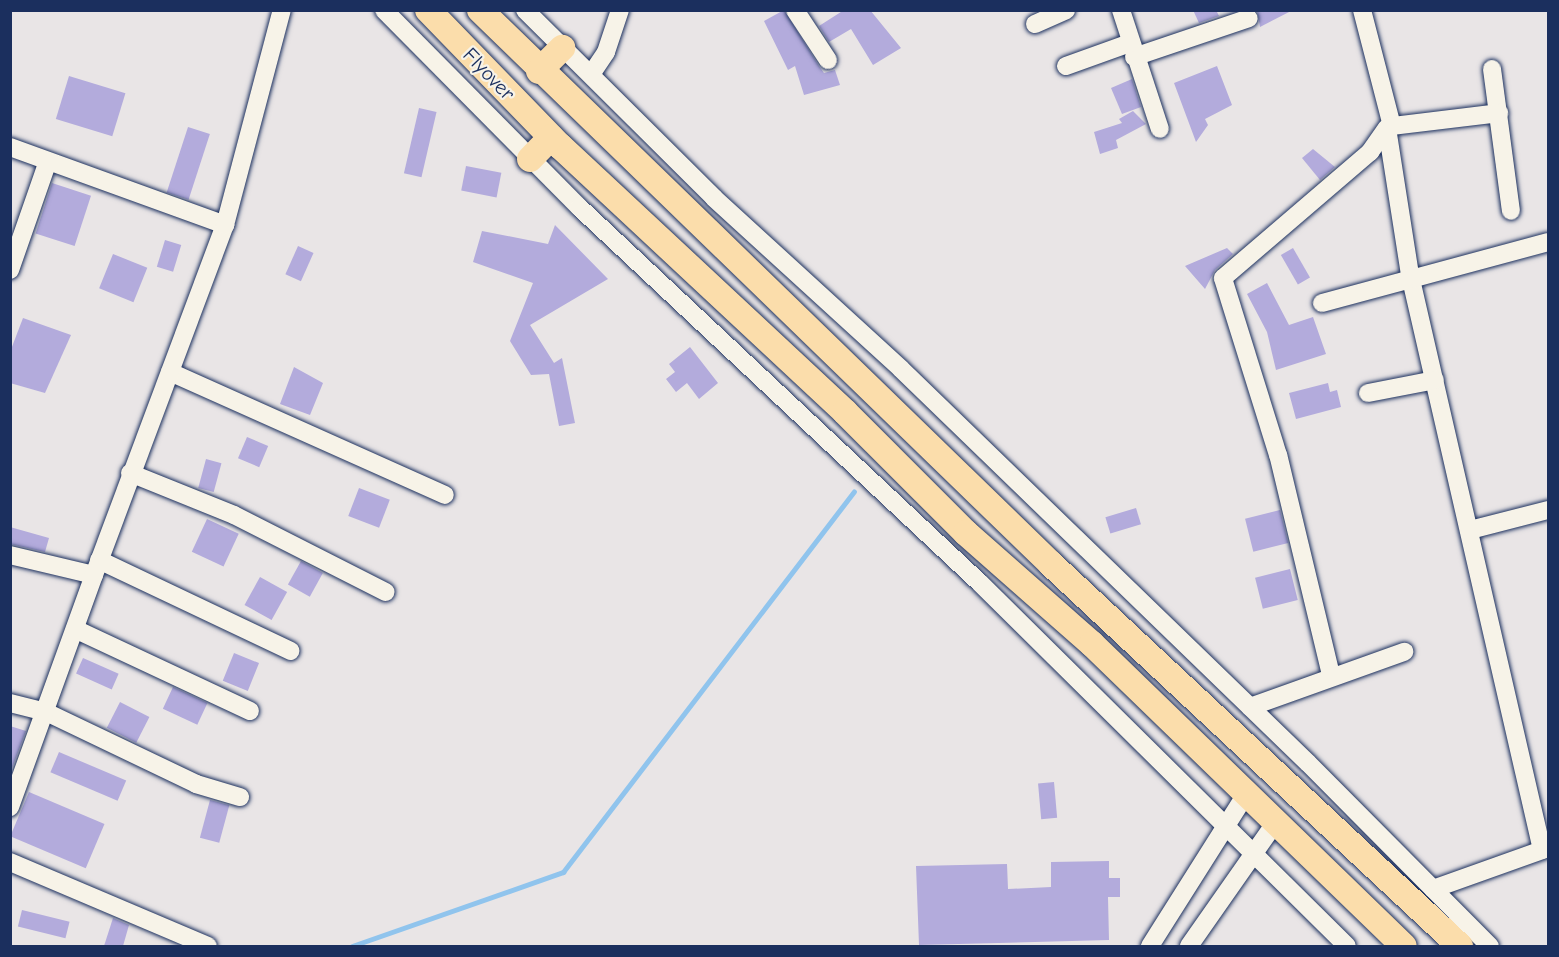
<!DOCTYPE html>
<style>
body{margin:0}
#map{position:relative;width:1559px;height:957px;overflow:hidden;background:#e9e5e6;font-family:"Comic Neue",sans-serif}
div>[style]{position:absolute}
.stream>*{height:5px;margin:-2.5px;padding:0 2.5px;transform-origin:2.5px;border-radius:2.5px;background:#90c4ed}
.building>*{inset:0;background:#b3abdc;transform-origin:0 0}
.roads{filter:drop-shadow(0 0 2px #1b2f5e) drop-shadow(0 0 2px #1b2f5e)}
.minor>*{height:18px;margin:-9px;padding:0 9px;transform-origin:9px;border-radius:9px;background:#f7f3e8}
.highway>*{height:26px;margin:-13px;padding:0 13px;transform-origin:13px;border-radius:13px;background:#fbddab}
span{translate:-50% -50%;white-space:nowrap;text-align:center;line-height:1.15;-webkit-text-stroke:4.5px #f7f3e8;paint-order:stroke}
.street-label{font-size:21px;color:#1b2f5e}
.frame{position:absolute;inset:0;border:12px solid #1b2f5e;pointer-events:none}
</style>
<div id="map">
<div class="stream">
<div style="left:352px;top:946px;width:224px;rotate:-19.3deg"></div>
<div style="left:563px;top:872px;width:479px;rotate:-52.6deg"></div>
</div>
<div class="building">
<div style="clip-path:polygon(784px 10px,819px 66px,824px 73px,835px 70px,840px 85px,804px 95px,795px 66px,788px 70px,764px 21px)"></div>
<div style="clip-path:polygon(844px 10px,870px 10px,901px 48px,873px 65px,851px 29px,829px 42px,819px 26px)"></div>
<div style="clip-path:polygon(1193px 10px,1216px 10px,1219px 16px,1199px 23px)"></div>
<div style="clip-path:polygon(1257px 10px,1293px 10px,1260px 27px)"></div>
<div style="clip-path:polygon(1217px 66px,1232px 105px,1205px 119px,1208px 125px,1196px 142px,1174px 83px)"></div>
<div style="left:69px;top:76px;width:59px;height:45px;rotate:17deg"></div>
<div style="clip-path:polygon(1132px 79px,1141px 107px,1122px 114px,1111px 88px)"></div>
<div style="left:419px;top:108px;width:18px;height:67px;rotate:13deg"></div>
<div style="clip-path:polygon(1133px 111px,1146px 124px,1116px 140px,1118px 148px,1100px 154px,1094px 132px,1122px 123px,1119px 119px)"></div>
<div style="left:188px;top:127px;width:23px;height:69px;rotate:18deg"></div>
<div style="clip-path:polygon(1313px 149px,1335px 167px,1320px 180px,1302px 158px)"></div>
<div style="left:466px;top:166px;width:36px;height:25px;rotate:11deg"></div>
<div style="left:52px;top:183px;width:41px;height:53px;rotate:18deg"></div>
<div style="clip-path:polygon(555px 225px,608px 279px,530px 325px,554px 363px,562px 358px,575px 423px,559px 426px,549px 374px,531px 375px,510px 341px,533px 283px,473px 262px,482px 231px,548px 244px)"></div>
<div style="left:165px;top:240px;width:17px;height:28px;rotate:17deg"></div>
<div style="left:298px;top:246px;width:17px;height:31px;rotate:24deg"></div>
<div style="clip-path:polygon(1227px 248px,1233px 254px,1215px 270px,1205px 289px,1185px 266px)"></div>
<div style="left:1293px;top:248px;width:34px;height:14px;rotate:60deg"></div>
<div style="left:113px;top:254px;width:37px;height:37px;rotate:22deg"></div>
<div style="clip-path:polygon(1267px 283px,1289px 325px,1313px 317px,1326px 354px,1276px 370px,1267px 332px,1247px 294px)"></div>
<div style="clip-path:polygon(23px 318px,71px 335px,45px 393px,10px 383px,10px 352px)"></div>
<div style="clip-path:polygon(690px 347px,718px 383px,699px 399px,687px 383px,676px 392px,666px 379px,675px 372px,669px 364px)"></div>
<div style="clip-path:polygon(294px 367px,323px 383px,310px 415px,280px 404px)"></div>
<div style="clip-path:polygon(1328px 383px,1330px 392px,1337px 390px,1341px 407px,1296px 419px,1289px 393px)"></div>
<div style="left:247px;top:437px;width:23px;height:23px;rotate:23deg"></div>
<div style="left:206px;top:459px;width:16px;height:30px;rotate:15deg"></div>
<div style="left:359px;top:488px;width:33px;height:30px;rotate:21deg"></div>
<div style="left:1136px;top:508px;width:17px;height:32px;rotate:73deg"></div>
<div style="left:1280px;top:510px;width:34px;height:36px;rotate:76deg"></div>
<div style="left:207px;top:519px;width:35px;height:36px;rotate:25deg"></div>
<div style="clip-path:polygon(10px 527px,49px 538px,45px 552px,10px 544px)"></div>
<div style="left:301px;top:561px;width:25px;height:27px;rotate:29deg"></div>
<div style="left:1290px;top:569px;width:32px;height:36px;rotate:76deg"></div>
<div style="left:260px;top:577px;width:31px;height:32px;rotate:29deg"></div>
<div style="left:234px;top:653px;width:27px;height:30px;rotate:22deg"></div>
<div style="left:83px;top:658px;width:39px;height:17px;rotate:24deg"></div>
<div style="left:173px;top:687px;width:38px;height:24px;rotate:25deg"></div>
<div style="left:120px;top:702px;width:33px;height:29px;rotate:27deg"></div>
<div style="clip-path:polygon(10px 726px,26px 731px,11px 771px,10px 771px)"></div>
<div style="left:59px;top:752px;width:73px;height:22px;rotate:23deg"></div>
<div style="left:1054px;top:782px;width:36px;height:16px;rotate:85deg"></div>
<div style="left:29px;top:792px;width:82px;height:48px;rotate:23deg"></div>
<div style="left:210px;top:800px;width:20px;height:39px;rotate:15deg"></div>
<div style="clip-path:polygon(1109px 861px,1109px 878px,1120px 878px,1120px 897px,1108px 897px,1109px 940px,919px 945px,916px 866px,1007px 864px,1008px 889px,1051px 887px,1051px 862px)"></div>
<div style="left:22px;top:910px;width:49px;height:17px;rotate:14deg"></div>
<div style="clip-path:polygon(113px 918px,129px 925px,123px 946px,104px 946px)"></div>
</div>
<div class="roads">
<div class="minor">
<div style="left:384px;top:10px;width:277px;rotate:45.3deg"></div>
<div style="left:579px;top:207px;width:550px;rotate:43.16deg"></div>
<div style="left:980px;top:583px;width:516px;rotate:44.69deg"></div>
<div style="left:525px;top:10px;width:267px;rotate:44.8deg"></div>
<div style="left:714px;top:198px;width:253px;rotate:42.4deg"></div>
<div style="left:901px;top:369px;width:566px;rotate:44.07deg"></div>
<div style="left:1308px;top:763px;width:258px;rotate:45.2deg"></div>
<div style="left:795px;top:10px;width:60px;rotate:56.6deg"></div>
<div style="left:1121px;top:10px;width:125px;rotate:71.9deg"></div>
<div style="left:1362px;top:10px;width:120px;rotate:75.5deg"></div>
<div style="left:1392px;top:126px;width:5px;rotate:158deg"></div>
<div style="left:1387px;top:128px;width:149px;rotate:81.1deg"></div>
<div style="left:1410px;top:275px;width:590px;rotate:77.07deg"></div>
<div style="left:1035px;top:24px;width:34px;rotate:-24deg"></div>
<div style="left:1134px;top:57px;width:121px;rotate:-18.7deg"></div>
<div style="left:1066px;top:66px;width:68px;rotate:-19.8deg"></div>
<div style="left:1492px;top:69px;width:143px;rotate:82.4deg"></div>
<div style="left:592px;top:73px;width:25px;rotate:-56deg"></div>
<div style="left:606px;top:52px;width:44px;rotate:-71.6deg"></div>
<div style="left:1392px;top:126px;width:108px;rotate:-6.9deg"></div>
<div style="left:10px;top:147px;width:229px;rotate:19.9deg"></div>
<div style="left:10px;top:270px;width:112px;rotate:-70.8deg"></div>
<div style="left:1322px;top:303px;width:234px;rotate:-15.1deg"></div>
<div style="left:170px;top:372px;width:301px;rotate:24.1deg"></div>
<div style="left:1368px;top:393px;width:68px;rotate:-11deg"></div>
<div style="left:130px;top:473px;width:112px;rotate:22deg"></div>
<div style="left:234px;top:515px;width:170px;rotate:26.9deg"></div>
<div style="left:1470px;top:530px;width:81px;rotate:-14.4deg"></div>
<div style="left:10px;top:555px;width:86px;rotate:13.4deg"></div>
<div style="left:94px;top:575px;width:374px;rotate:-69.5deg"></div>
<div style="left:225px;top:225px;width:222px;rotate:-75.2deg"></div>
<div style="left:99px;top:560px;width:212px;rotate:25.4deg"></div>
<div style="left:77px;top:630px;width:191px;rotate:25.1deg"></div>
<div style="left:1331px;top:675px;width:226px;rotate:-103.5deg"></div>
<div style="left:1278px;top:455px;width:185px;rotate:-107.3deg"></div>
<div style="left:1223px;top:278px;width:194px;rotate:-40.6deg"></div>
<div style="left:1370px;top:152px;width:29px;rotate:-55deg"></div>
<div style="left:10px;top:703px;width:37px;rotate:14deg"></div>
<div style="left:46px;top:712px;width:166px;rotate:25.6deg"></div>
<div style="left:196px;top:784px;width:46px;rotate:16.5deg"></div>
<div style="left:1250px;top:707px;width:164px;rotate:-19.7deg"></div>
<div style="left:10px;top:807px;width:247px;rotate:-70.1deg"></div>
<div style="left:10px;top:862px;width:215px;rotate:23deg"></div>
<div style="left:1433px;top:889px;width:122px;rotate:-19.6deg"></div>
<div style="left:1150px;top:946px;width:180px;rotate:-57.7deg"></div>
<div style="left:1189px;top:946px;width:150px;rotate:-55deg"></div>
</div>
<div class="highway">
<div style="left:428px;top:10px;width:190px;rotate:45.9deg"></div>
<div style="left:560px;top:146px;width:390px;rotate:43deg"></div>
<div style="left:845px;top:412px;width:171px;rotate:45deg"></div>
<div style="left:966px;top:533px;width:168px;rotate:41.4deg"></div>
<div style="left:1092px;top:644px;width:434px;rotate:44.1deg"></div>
<div style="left:480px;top:10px;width:796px;rotate:44.13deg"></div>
<div style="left:1051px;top:564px;width:560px;rotate:43.05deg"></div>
<div style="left:539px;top:71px;width:33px;rotate:-45deg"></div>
<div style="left:530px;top:159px;width:30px;rotate:-46deg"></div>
</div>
</div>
<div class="street-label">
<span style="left:489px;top:74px;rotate:46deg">Flyover</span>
</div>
<div class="frame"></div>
</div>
